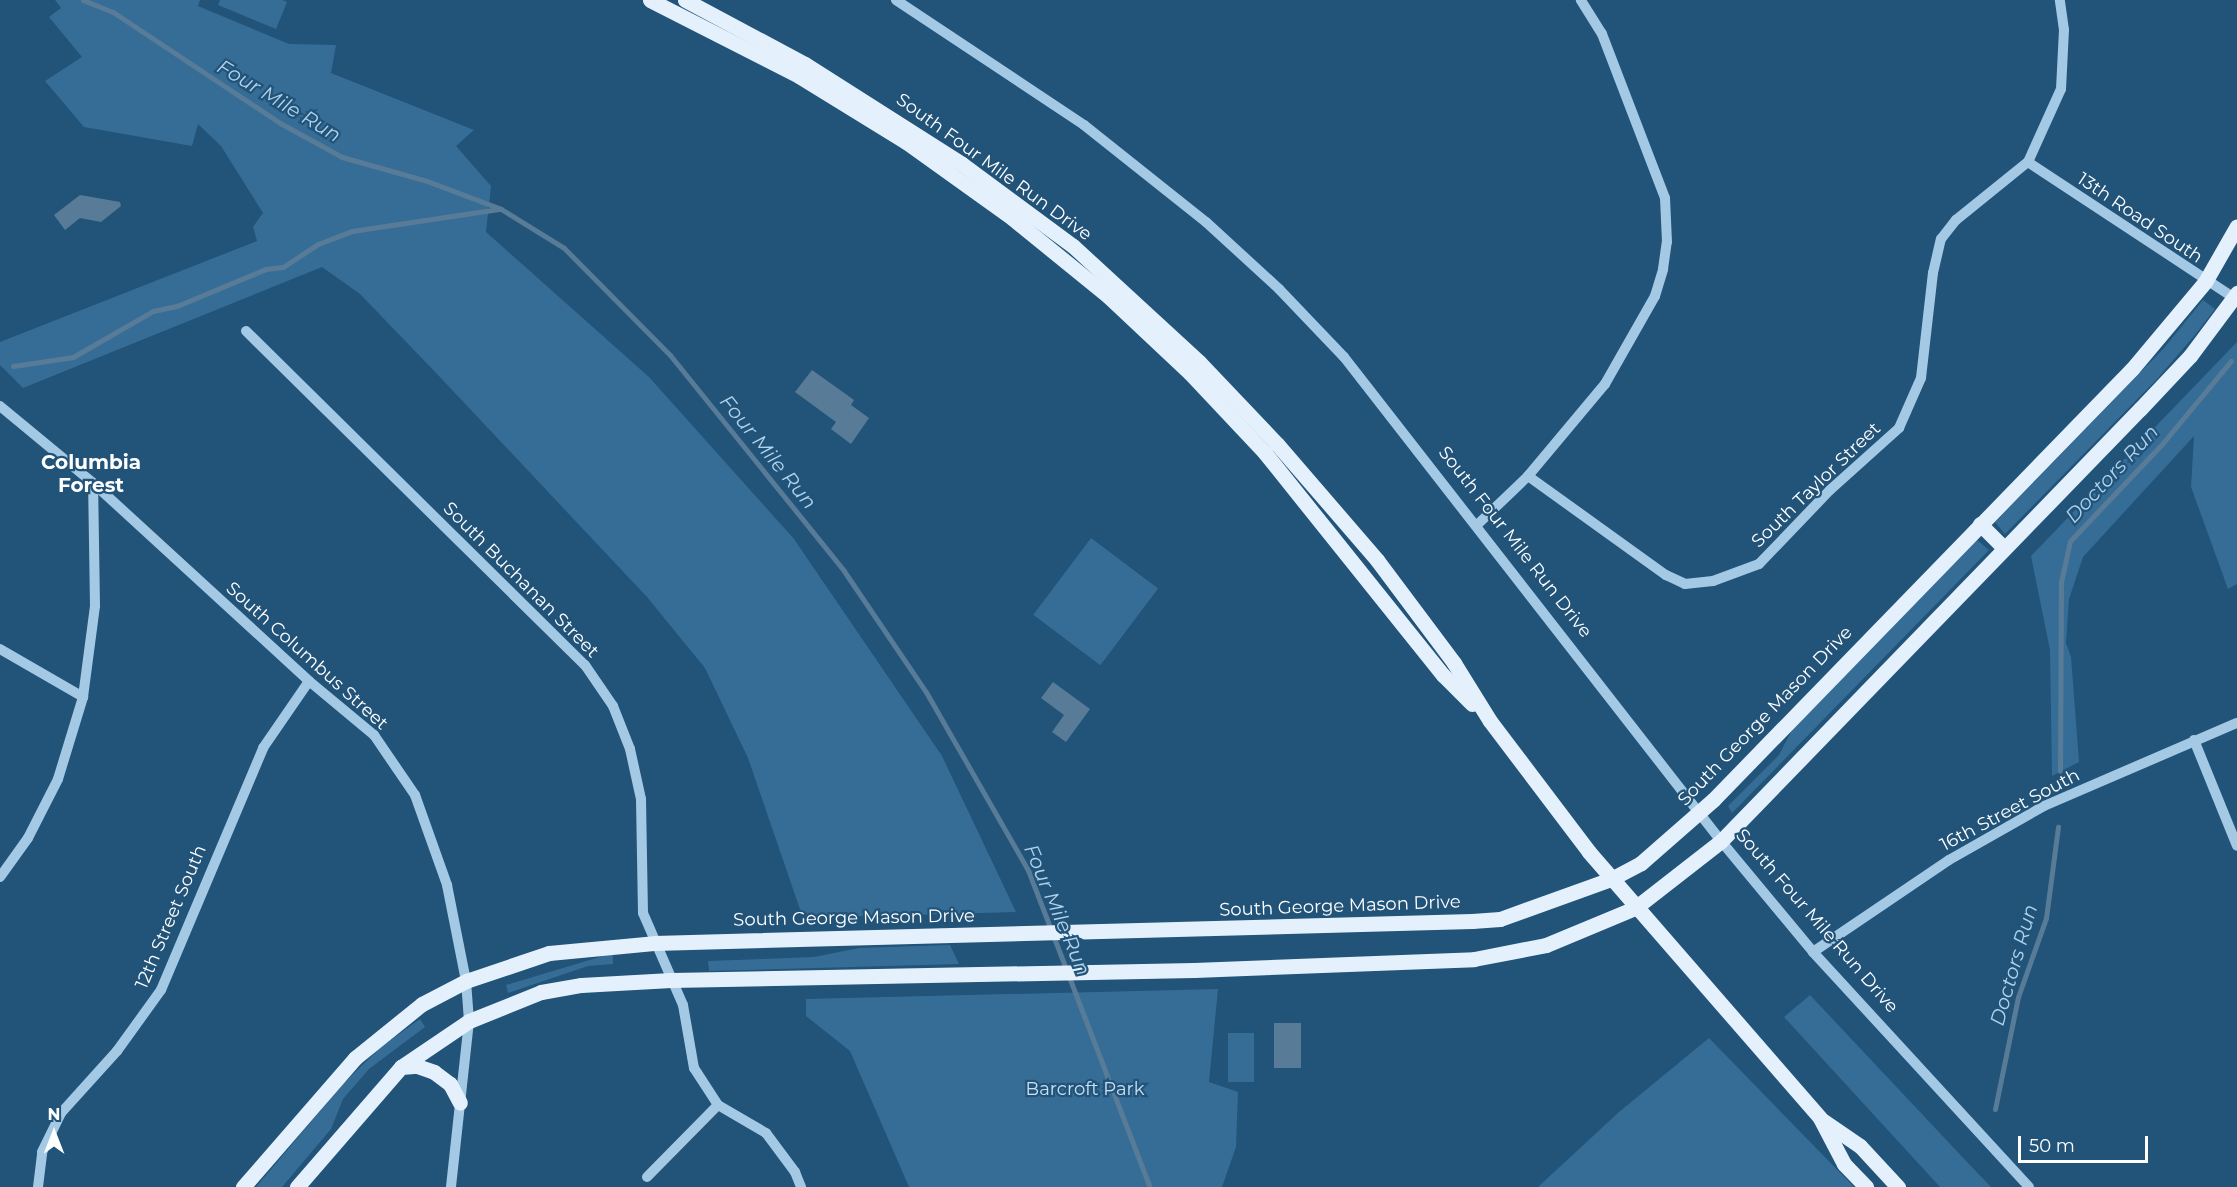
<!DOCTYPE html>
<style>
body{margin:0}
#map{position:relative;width:2237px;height:1187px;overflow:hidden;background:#225379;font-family:Montserrat,sans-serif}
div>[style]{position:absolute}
.green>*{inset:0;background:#366d97;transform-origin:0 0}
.water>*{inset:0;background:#587c97;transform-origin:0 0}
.stream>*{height:5px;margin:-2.5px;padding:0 2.5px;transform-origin:2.5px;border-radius:2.5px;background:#587c97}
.minor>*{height:10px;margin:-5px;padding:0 5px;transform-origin:5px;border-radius:5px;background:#a4c9e4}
.major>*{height:15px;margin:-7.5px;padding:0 7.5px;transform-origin:7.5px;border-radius:7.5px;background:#e4f1fc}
span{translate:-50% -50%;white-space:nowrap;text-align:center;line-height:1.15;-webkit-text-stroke:4.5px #225379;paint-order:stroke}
.street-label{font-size:18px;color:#fff}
.park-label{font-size:18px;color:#c7e1f4}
.water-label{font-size:20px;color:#afd3ec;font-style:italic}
.neighbourhood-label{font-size:20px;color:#fff;font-weight:700}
.north{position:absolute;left:24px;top:1103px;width:60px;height:60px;-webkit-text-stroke:4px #225379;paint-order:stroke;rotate:0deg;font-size:16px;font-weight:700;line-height:24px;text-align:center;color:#fff}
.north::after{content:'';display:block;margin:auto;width:21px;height:27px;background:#fff;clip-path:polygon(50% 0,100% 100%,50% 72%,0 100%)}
.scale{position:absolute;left:2018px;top:1136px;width:130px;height:27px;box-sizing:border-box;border:3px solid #fff;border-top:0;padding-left:8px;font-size:18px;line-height:21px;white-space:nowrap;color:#fff;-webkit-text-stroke:4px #225379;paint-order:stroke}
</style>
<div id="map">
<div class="green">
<div style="clip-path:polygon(55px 0,200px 0,198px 6px,289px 44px,336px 45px,331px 73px,474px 130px,456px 146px,491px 186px,486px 232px,649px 377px,794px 539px,942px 756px,1016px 912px,803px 918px,748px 758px,705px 668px,647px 597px,438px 375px,360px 294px,322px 267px,23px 388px,0 365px,0 342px,257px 241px,253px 227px,263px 213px,221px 146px,198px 124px,192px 146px,84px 127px,45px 81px,82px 57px,49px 17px,61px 8px)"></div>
<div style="clip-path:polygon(220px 0,282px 0,287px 2px,276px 29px,218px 5px)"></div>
<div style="clip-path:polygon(2203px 300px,2215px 309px,2194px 336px,2157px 379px,2005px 534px,1995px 522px,2164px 348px)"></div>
<div style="clip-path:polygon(2237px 342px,2237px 584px,2228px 589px,2191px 487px,2194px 436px,2083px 557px,2069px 599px,2066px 643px,2071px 657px,2079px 762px,2052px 776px,2050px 650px,2031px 556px)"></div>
<div style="left:1091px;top:538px;width:84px;height:96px;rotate:37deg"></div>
<div style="clip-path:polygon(1977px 540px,1989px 550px,1732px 813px,1728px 806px,1779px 755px,1794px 726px)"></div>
<div style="clip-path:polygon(950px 945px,959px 964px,709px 971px,708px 961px,814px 957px,859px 948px)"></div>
<div style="clip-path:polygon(613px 953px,613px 964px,588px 966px,508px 993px,506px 985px)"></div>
<div style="clip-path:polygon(1218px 989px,1209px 1082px,1238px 1092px,1236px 1147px,1222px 1187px,909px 1187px,850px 1051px,806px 1016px,806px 999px)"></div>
<div style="clip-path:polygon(1810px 995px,1968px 1163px,1991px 1187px,1940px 1187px,1784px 1017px)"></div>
<div style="clip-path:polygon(420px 1019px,425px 1027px,369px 1069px,343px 1099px,331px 1129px,282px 1187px,256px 1187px,344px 1083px,381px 1047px)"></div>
<div style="left:1228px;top:1033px;width:26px;height:49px"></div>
<div style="clip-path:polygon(1709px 1038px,1854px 1187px,1538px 1187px,1619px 1112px)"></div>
</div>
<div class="water">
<div style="clip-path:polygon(80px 195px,120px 202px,121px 206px,101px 222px,80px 218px,65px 230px,54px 215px)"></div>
<div style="clip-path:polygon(812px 370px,854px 400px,851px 405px,869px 418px,851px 444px,831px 429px,836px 422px,795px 392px)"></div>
<div style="clip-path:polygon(1053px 682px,1090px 709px,1066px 742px,1052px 732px,1064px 715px,1041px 698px)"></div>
<div style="left:1274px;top:1023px;width:27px;height:45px"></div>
</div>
<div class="stream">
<div style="left:83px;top:0;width:32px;rotate:22deg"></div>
<div style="left:113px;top:12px;width:201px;rotate:33.6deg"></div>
<div style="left:280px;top:123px;width:71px;rotate:28.7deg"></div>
<div style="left:342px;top:157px;width:88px;rotate:15.8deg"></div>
<div style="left:427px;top:181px;width:79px;rotate:20.7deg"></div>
<div style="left:501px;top:209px;width:74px;rotate:31.8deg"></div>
<div style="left:564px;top:248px;width:151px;rotate:45.3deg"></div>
<div style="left:670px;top:355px;width:277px;rotate:51.1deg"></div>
<div style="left:844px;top:571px;width:146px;rotate:55.9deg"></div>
<div style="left:926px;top:692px;width:205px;rotate:60.2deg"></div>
<div style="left:1028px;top:870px;width:340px;rotate:69deg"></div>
<div style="left:13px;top:366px;width:61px;rotate:-8.5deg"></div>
<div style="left:73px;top:357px;width:92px;rotate:-29.9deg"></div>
<div style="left:153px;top:311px;width:25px;rotate:-12deg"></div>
<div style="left:177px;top:306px;width:96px;rotate:-22.6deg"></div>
<div style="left:266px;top:269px;width:17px;rotate:-7deg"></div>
<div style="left:283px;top:267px;width:42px;rotate:-33.3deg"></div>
<div style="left:318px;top:244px;width:36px;rotate:-21deg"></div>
<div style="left:352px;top:231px;width:150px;rotate:-8.5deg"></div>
<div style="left:2060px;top:771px;width:189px;rotate:-89.7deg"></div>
<div style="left:2061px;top:582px;width:42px;rotate:-77.6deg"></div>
<div style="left:2070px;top:541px;width:134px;rotate:-46.5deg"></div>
<div style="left:2162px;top:444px;width:108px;rotate:-50.3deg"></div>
<div style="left:1995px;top:1109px;width:114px;rotate:-78.4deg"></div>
<div style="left:2018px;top:997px;width:84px;rotate:-70.5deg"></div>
<div style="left:2046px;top:918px;width:92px;rotate:-82.5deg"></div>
</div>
<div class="minor">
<div style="left:896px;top:0;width:226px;rotate:33.6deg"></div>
<div style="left:1084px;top:125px;width:156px;rotate:38.5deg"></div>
<div style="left:1206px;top:222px;width:99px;rotate:42.5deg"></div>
<div style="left:1279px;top:289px;width:94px;rotate:46.3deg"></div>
<div style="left:1344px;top:357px;width:614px;rotate:52.08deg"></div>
<div style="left:1721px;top:841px;width:144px;rotate:50.3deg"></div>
<div style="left:1813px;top:952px;width:319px;rotate:47.4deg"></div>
<div style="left:2028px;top:162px;width:247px;rotate:33.4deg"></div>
<div style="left:246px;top:331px;width:476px;rotate:44.6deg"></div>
<div style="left:585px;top:665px;width:50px;rotate:55.7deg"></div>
<div style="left:613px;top:706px;width:46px;rotate:68.4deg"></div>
<div style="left:630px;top:749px;width:51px;rotate:77.6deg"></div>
<div style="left:641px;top:799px;width:114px;rotate:89deg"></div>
<div style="left:643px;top:913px;width:100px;rotate:66.5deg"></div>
<div style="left:683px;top:1005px;width:64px;rotate:80.1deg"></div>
<div style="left:694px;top:1068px;width:44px;rotate:57deg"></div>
<div style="left:718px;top:1105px;width:56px;rotate:30.3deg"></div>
<div style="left:766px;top:1133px;width:49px;rotate:53.4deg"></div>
<div style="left:795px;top:1172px;width:16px;rotate:68deg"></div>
<div style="left:0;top:406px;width:121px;rotate:39.6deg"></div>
<div style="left:93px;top:483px;width:293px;rotate:42.5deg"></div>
<div style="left:309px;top:681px;width:85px;rotate:39.7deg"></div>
<div style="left:374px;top:735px;width:73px;rotate:55.7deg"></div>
<div style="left:415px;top:795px;width:96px;rotate:70.4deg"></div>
<div style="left:447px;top:885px;width:98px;rotate:78.8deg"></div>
<div style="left:466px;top:981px;width:40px;rotate:85.7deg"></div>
<div style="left:469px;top:1021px;width:167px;rotate:96.2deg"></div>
<div style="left:1528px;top:476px;width:170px;rotate:35.7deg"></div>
<div style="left:1666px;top:575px;width:21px;rotate:25deg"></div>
<div style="left:1685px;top:584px;width:28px;rotate:-6deg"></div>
<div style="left:1713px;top:581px;width:49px;rotate:-20.3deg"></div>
<div style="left:1759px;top:564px;width:103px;rotate:-46.2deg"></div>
<div style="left:1830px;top:490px;width:93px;rotate:-41.9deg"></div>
<div style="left:1899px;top:428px;width:55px;rotate:-66.3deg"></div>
<div style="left:1921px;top:378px;width:106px;rotate:-83.5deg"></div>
<div style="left:1933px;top:273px;width:35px;rotate:-77deg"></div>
<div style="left:1941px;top:239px;width:24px;rotate:-52deg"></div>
<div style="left:1956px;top:220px;width:92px;rotate:-38.9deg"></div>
<div style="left:2028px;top:162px;width:80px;rotate:-65.7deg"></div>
<div style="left:2061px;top:89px;width:59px;rotate:-87.1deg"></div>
<div style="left:2064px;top:30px;width:30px;rotate:-98deg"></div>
<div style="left:1478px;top:524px;width:69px;rotate:-43.8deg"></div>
<div style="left:1528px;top:476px;width:120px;rotate:-50.1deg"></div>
<div style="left:1605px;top:384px;width:101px;rotate:-60.4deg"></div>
<div style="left:1655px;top:296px;width:28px;rotate:-73deg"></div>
<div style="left:1663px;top:269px;width:27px;rotate:-82deg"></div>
<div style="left:1667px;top:242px;width:44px;rotate:-92.6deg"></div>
<div style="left:1665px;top:198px;width:176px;rotate:-111deg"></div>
<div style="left:1602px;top:34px;width:40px;rotate:-122deg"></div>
<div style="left:0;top:649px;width:96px;rotate:30deg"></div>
<div style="left:2194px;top:740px;width:114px;rotate:67.9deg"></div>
<div style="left:0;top:877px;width:48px;rotate:-54.3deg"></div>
<div style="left:28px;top:838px;width:66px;rotate:-63deg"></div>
<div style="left:58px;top:779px;width:86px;rotate:-73deg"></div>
<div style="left:83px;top:697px;width:92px;rotate:-82.5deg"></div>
<div style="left:95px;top:606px;width:123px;rotate:-90.9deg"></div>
<div style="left:1813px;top:952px;width:164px;rotate:-34.1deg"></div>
<div style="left:1949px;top:860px;width:109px;rotate:-29.6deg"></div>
<div style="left:2044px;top:806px;width:210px;rotate:-23.3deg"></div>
<div style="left:647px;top:1177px;width:101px;rotate:-45.4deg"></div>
<div style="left:38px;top:1187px;width:35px;rotate:-83deg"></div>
<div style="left:42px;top:1152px;width:43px;rotate:-64deg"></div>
<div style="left:61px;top:1113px;width:84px;rotate:-47.9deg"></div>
<div style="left:117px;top:1051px;width:75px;rotate:-54.2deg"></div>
<div style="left:161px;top:990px;width:263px;rotate:-67.1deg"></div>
<div style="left:263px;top:748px;width:81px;rotate:-55.5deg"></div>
</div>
<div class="major">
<div style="left:650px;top:0;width:167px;rotate:27deg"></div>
<div style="left:799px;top:76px;width:126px;rotate:31.7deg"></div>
<div style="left:906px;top:142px;width:130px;rotate:35.6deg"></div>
<div style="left:1012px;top:218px;width:124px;rotate:39.1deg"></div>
<div style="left:1108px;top:296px;width:112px;rotate:43.2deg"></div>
<div style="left:1190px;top:373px;width:110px;rotate:46.8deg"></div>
<div style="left:1265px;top:453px;width:285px;rotate:51.3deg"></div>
<div style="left:1443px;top:675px;width:41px;rotate:45deg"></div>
<div style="left:685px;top:0;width:136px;rotate:28.1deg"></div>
<div style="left:805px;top:64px;width:186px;rotate:32.5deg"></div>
<div style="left:962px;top:164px;width:138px;rotate:36.5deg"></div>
<div style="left:1073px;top:246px;width:171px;rotate:42.6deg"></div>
<div style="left:1199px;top:362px;width:113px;rotate:46.4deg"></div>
<div style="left:1277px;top:444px;width:153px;rotate:49.2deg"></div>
<div style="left:1377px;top:560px;width:129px;rotate:53.2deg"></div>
<div style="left:1454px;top:663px;width:68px;rotate:58.2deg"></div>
<div style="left:1490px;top:721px;width:164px;rotate:52.9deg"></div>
<div style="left:1589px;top:852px;width:352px;rotate:49deg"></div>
<div style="left:1820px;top:1118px;width:52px;rotate:62.4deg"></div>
<div style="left:1844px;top:1164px;width:32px;rotate:46deg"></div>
<div style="left:1980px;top:524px;width:34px;rotate:45deg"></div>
<div style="left:401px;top:1067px;width:16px;rotate:-4deg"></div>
<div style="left:417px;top:1066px;width:18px;rotate:19deg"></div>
<div style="left:434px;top:1072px;width:20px;rotate:37deg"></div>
<div style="left:450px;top:1084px;width:21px;rotate:62deg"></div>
<div style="left:1822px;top:1120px;width:46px;rotate:34.4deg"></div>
<div style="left:1860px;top:1146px;width:56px;rotate:47.2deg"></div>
<div style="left:243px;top:1187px;width:171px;rotate:-49deg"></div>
<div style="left:355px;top:1058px;width:86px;rotate:-38.9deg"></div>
<div style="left:422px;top:1004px;width:50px;rotate:-27.6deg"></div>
<div style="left:466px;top:981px;width:88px;rotate:-18.6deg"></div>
<div style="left:549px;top:953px;width:105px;rotate:-5.4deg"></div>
<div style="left:654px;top:943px;width:818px;rotate:-1.54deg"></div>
<div style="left:1472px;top:921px;width:28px;rotate:-4deg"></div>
<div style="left:1500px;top:919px;width:118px;rotate:-19.8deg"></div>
<div style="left:1611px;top:879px;width:34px;rotate:-28deg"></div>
<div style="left:1641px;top:863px;width:96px;rotate:-41.2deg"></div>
<div style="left:1713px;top:800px;width:601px;rotate:-45.81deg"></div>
<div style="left:2132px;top:369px;width:114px;rotate:-50deg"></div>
<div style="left:2205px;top:282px;width:64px;rotate:-60.3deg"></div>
<div style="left:297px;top:1187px;width:159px;rotate:-49.1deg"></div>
<div style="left:401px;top:1067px;width:82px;rotate:-34.1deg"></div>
<div style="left:469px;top:1021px;width:78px;rotate:-21.9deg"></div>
<div style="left:541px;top:992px;width:41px;rotate:-9.9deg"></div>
<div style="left:581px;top:985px;width:90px;rotate:-3.2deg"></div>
<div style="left:671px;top:980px;width:523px;rotate:-1.1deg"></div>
<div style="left:1194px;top:970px;width:280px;rotate:-2.2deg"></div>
<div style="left:1474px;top:959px;width:73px;rotate:-11deg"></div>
<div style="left:1546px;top:945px;width:96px;rotate:-22.6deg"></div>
<div style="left:1635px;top:908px;width:109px;rotate:-37.9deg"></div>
<div style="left:1721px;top:841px;width:602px;rotate:-45.88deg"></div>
<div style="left:2140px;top:409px;width:73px;rotate:-46.7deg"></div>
<div style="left:2190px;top:356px;width:79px;rotate:-53.3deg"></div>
</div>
<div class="street-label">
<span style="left:994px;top:167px;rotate:36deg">South Four Mile Run Drive</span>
<span style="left:2140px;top:218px;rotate:34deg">13th Road South</span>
<span style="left:1816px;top:485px;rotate:-44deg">South Taylor Street</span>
<span style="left:1515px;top:542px;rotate:52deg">South Four Mile Run Drive</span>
<span style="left:521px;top:580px;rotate:45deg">South Buchanan Street</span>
<span style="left:307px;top:656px;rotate:42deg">South Columbus Street</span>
<span style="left:1765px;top:716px;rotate:-46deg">South George Mason Drive</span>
<span style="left:2010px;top:810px;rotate:-28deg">16th Street South</span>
<span style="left:1340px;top:906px;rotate:-2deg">South George Mason Drive</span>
<span style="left:171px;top:917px;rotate:-67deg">12th Street South</span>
<span style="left:854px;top:918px;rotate:-1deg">South George Mason Drive</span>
<span style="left:1817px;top:921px;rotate:49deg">South Four Mile Run Drive</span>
</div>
<div class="park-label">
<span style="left:1085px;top:1089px">Barcroft Park</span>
</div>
<div class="water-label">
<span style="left:279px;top:101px;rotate:31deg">Four Mile Run</span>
<span style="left:768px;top:452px;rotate:51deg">Four Mile Run</span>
<span style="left:2112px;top:474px;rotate:-47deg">Doctors Run</span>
<span style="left:1057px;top:910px;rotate:67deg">Four Mile Run</span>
<span style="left:2014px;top:965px;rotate:-74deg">Doctors Run</span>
</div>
<div class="neighbourhood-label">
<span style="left:91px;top:474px">Columbia<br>Forest</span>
</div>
<div class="north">N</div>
<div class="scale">50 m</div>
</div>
